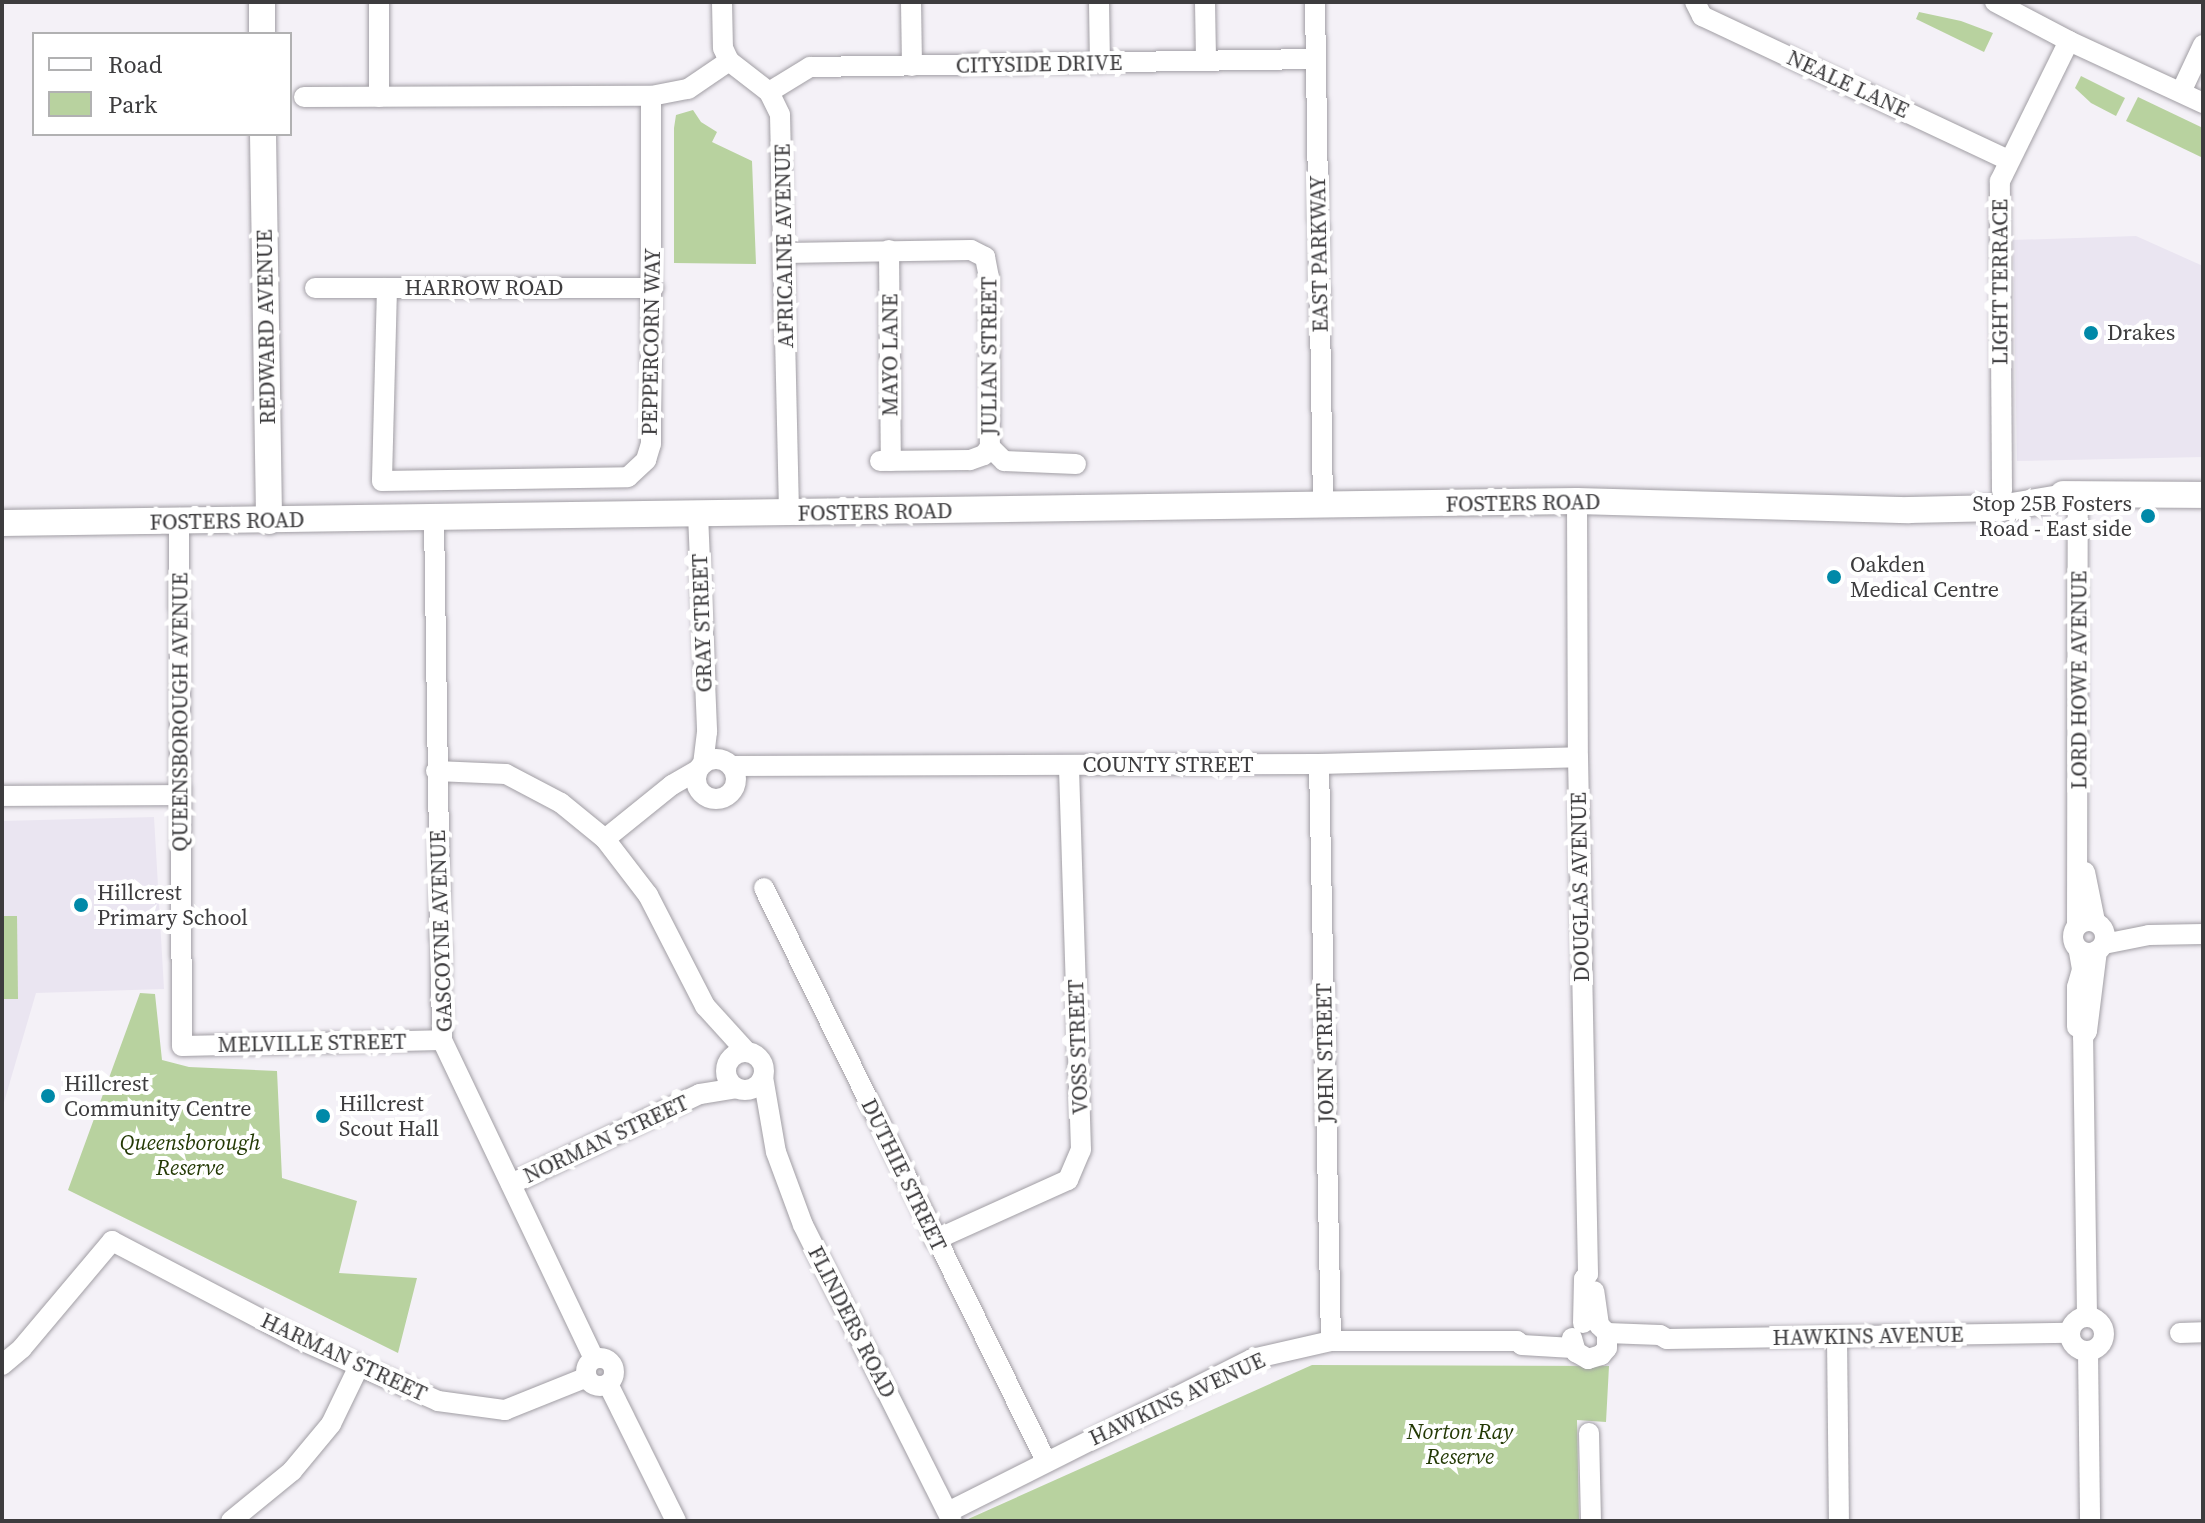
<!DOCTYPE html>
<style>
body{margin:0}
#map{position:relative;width:2205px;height:1523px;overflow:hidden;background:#f4f1f7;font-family:"Source Serif 4",serif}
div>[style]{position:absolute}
.built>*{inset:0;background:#eae5f1}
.green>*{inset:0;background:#b8d29f}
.roads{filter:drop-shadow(0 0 2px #a19ea4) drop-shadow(0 0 2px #a19ea4)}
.street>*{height:20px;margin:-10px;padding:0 10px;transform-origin:10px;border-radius:10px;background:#fff}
.street>.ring{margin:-10px;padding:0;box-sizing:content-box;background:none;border:20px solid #fff;border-radius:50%}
.secondary>*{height:26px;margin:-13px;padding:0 13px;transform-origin:13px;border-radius:13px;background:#fff}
.dots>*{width:22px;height:22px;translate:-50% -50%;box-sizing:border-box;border:4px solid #fff;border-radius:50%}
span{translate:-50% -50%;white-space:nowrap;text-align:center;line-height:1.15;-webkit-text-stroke:8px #fff;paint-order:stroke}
.street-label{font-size:22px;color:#3d3c3e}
.poi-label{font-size:22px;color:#3d3c3e}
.left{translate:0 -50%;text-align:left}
.right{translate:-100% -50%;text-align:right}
.park-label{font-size:22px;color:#233904;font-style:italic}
.frame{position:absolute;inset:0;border:4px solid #3d3c3e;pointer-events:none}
.legend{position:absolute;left:32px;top:32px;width:260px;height:104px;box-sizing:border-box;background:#fff;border:2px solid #b1b1b2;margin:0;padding:10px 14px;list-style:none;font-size:24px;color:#3d3c3e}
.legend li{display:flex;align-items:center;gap:16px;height:40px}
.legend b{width:40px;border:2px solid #b1b1b2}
</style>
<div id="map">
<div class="built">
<i style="clip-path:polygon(2136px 236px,2203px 266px,2203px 457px,2017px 461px,2013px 240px)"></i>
<i style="clip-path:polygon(154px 817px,164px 989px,36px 993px,2px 1109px,2px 821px)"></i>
</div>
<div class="green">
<i style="clip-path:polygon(1919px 12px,1961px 21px,1993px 33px,1984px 52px,1916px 19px)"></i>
<i style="clip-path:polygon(2081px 76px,2125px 98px,2116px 116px,2091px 103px,2075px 88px)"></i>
<i style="clip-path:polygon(2138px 97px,2203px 128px,2203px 158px,2126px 121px)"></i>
<i style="clip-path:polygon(693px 110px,701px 122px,717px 132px,712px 142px,752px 161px,756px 264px,674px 263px,674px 128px,676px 115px)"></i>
<i style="clip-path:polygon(2px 916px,17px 916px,18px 999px,2px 999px)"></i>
<i style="clip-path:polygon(140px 993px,155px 994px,162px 1060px,189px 1067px,277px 1071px,282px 1178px,357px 1201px,339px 1273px,417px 1278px,398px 1353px,68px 1190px)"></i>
<i style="clip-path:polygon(1312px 1365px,1609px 1366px,1606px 1422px,1577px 1420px,1579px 1521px,966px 1520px)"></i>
</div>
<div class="roads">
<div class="street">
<i style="left:722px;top:2px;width:46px;rotate:88.8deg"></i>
<i style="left:723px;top:48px;width:14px;rotate:65deg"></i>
<i style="left:729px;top:61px;width:51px;rotate:37.8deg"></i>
<i style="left:769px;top:92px;width:25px;rotate:64deg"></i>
<i style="left:780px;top:115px;width:398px;rotate:88.7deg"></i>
<i style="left:911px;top:2px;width:64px;rotate:89.1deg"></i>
<i style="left:1099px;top:2px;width:61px;rotate:89.1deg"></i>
<i style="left:1205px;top:2px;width:59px;rotate:89deg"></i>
<i style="left:1315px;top:2px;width:504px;rotate:89.09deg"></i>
<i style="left:1695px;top:2px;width:16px;rotate:63deg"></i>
<i style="left:1702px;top:16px;width:338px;rotate:25.2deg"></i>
<i style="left:1995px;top:2px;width:84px;rotate:27.8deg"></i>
<i style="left:2069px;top:41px;width:148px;rotate:24.8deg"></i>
<i style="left:769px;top:92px;width:48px;rotate:-31.4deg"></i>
<i style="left:810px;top:67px;width:506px;rotate:-0.91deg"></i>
<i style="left:2181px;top:92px;width:52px;rotate:-64.9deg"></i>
<i style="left:304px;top:97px;width:347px;rotate:-0.2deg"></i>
<i style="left:651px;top:96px;width:38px;rotate:-11deg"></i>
<i style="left:688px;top:89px;width:50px;rotate:-34.3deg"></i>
<i style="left:379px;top:97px;width:95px;rotate:-90deg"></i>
<i style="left:889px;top:250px;width:211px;rotate:89.5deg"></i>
<i style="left:785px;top:253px;width:186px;rotate:-0.9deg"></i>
<i style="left:971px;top:250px;width:16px;rotate:27deg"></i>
<i style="left:985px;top:257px;width:20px;rotate:79deg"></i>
<i style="left:989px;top:277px;width:170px;rotate:89.7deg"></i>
<i style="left:990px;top:447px;width:10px;rotate:127deg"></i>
<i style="left:984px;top:455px;width:15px;rotate:160deg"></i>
<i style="left:970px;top:460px;width:90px;rotate:179.4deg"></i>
<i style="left:315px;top:288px;width:338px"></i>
<i style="left:387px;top:288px;width:193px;rotate:91.5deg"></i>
<i style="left:382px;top:481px;width:246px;rotate:-0.9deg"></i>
<i style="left:628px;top:477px;width:25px;rotate:-43deg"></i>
<i style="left:646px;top:460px;width:17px;rotate:-73deg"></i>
<i style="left:651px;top:444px;width:348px;rotate:-90deg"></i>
<i style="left:990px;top:447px;width:20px;rotate:45deg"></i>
<i style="left:1004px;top:461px;width:72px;rotate:2.4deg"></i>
<i style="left:2002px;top:491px;width:310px;rotate:-90.4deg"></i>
<i style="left:2000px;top:181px;width:156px;rotate:-63.8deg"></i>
<i style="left:1577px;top:501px;width:256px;rotate:89.8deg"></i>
<i style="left:1578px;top:757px;width:517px;rotate:88.89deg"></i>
<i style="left:1588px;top:1274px;width:6px;rotate:129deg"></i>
<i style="left:1584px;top:1279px;width:44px;rotate:91.3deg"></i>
<i style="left:698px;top:514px;width:218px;rotate:87.6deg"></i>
<i style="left:707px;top:732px;width:32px;rotate:97deg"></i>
<i style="left:434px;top:518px;width:522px;rotate:89.12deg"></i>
<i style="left:442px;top:1040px;width:353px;rotate:64.5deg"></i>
<i style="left:179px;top:522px;width:524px;rotate:89.67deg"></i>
<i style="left:182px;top:1046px;width:260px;rotate:-1.3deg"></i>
<i class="ring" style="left:696px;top:759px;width:20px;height:20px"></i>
<i style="left:1319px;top:764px;width:577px;rotate:88.81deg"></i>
<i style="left:731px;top:766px;width:588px;rotate:-0.19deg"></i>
<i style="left:1319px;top:764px;width:259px;rotate:-1.5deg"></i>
<i style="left:436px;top:771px;width:70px;rotate:2.5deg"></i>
<i style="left:506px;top:774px;width:62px;rotate:27.8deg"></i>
<i style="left:561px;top:803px;width:57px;rotate:39.3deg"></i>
<i style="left:605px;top:839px;width:71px;rotate:52.5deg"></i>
<i style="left:648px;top:895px;width:125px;rotate:62.8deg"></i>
<i style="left:705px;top:1006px;width:61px;rotate:47.7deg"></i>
<i style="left:2px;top:796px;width:179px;rotate:-0.3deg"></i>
<i style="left:605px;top:839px;width:86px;rotate:-38.9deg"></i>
<i style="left:672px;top:785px;width:30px;rotate:-30deg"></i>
<i style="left:2085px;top:872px;width:50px;rotate:78.5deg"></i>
<i style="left:764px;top:888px;width:639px;rotate:63.8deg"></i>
<i class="ring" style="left:2073px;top:921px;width:12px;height:12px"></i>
<i style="left:2077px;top:926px;width:431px;rotate:-89.9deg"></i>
<i style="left:2104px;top:944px;width:46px;rotate:-11.3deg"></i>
<i style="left:2149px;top:935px;width:54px;rotate:-1.1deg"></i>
<i style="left:2077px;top:1027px;width:40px;rotate:-90deg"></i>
<i style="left:2077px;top:987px;width:19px;rotate:-74deg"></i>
<i style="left:2082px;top:969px;width:17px;rotate:-100deg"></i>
<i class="ring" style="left:726px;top:1052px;width:18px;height:18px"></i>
<i style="left:763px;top:1077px;width:76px;rotate:80.2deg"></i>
<i style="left:776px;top:1152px;width:78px;rotate:69.7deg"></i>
<i style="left:803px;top:1225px;width:331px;rotate:63.3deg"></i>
<i style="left:511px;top:1184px;width:209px;rotate:-25.5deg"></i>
<i style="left:700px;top:1094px;width:37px;rotate:-9deg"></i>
<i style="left:935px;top:1240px;width:146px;rotate:-24.3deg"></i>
<i style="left:1068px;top:1180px;width:33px;rotate:-67deg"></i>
<i style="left:1081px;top:1150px;width:384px;rotate:-91.8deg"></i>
<i style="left:2087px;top:1317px;width:280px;rotate:-90.8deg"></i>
<i style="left:2083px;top:1037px;width:7px;rotate:-56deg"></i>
<i style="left:2087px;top:1031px;width:81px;rotate:-82.9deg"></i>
<i class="ring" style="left:2070px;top:1317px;width:14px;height:14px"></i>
<i style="left:1607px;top:1333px;width:53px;rotate:2.2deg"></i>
<i style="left:1660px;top:1335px;width:8px;rotate:30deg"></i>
<i style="left:1667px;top:1339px;width:403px;rotate:-0.9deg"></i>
<i style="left:2180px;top:1333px;width:23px;rotate:-2deg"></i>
<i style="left:1837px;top:1336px;width:185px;rotate:89.4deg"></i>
<i style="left:1572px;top:1338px;width:15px;rotate:74deg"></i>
<i style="left:1576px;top:1352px;width:14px;rotate:30deg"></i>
<i style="left:1588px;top:1359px;width:14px;rotate:-17deg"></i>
<i style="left:1601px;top:1355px;width:9px;rotate:-49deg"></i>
<i style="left:1607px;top:1348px;width:15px;rotate:-90deg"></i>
<i style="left:1607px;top:1333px;width:11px;rotate:-135deg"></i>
<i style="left:1599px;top:1325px;width:34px;rotate:-98deg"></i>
<i style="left:2088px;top:1351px;width:170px;rotate:89.3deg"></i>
<i class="ring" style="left:586px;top:1358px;width:8px;height:8px"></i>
<i style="left:2px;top:1365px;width:26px;rotate:-40deg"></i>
<i style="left:22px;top:1348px;width:140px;rotate:-49.9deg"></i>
<i style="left:112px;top:1241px;width:211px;rotate:27.7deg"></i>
<i style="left:299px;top:1339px;width:152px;rotate:24deg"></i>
<i style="left:438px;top:1401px;width:68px;rotate:7.7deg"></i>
<i style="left:505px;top:1410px;width:88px;rotate:-21.9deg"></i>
<i style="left:608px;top:1384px;width:153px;rotate:63.6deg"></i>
<i style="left:1589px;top:1433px;width:88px;rotate:88.7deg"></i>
<i style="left:948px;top:1512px;width:340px;rotate:-26.7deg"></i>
<i style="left:1252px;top:1359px;width:81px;rotate:-12.8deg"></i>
<i style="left:1331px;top:1341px;width:186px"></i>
<i style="left:1517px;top:1341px;width:6px;rotate:39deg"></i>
<i style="left:1522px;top:1345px;width:51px;rotate:3.4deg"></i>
<i style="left:231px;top:1521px;width:79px;rotate:-39.3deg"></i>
<i style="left:292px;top:1471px;width:61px;rotate:-50.3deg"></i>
<i style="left:331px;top:1424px;width:64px;rotate:-64.2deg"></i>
</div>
<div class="secondary">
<i style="left:262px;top:2px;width:32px;rotate:90deg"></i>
<i style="left:263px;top:134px;width:387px;rotate:89.1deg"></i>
<i style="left:2063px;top:494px;width:140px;rotate:0.4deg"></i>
<i style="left:2px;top:523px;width:1575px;rotate:-0.8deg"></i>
<i style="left:1577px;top:501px;width:332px;rotate:1.6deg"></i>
<i style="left:1909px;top:510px;width:92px;rotate:-1.2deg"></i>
<i style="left:2001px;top:508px;width:78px;rotate:-9.6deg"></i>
</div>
</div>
<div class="dots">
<i style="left:2091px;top:333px;background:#0089a8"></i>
<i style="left:2148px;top:516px;background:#0089a8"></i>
<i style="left:1834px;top:577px;background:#0089a8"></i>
<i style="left:81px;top:905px;background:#0089a8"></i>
<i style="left:48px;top:1096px;background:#0089a8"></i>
<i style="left:323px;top:1116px;background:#0089a8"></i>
</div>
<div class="street-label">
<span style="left:1039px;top:64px;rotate:-1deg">CITYSIDE DRIVE</span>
<span style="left:1848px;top:84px;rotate:25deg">NEALE LANE</span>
<span style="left:784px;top:246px;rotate:-91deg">AFRICAINE AVENUE</span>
<span style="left:1319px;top:254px;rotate:-91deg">EAST PARKWAY</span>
<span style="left:2000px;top:282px;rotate:-90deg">LIGHT TERRACE</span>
<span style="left:484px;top:288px">HARROW ROAD</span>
<span style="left:266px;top:327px;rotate:-91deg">REDWARD AVENUE</span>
<span style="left:651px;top:342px;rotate:-89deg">PEPPERCORN WAY</span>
<span style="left:890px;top:355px;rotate:-90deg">MAYO LANE</span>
<span style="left:989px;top:356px;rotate:-90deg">JULIAN STREET</span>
<span style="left:1523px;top:503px;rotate:-1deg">FOSTERS ROAD</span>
<span style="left:875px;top:512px;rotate:-1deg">FOSTERS ROAD</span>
<span style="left:227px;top:521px;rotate:-1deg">FOSTERS ROAD</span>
<span style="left:702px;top:623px;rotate:-92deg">GRAY STREET</span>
<span style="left:2079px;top:680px;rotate:-90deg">LORD HOWE AVENUE</span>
<span style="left:180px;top:712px;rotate:-90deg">QUEENSBOROUGH AVENUE</span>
<span style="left:1168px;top:765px">COUNTY STREET</span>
<span style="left:1580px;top:887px;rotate:-91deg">DOUGLAS AVENUE</span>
<span style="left:441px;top:931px;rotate:-92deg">GASCOYNE AVENUE</span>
<span style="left:312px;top:1043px;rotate:-1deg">MELVILLE STREET</span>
<span style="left:1078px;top:1047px;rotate:-92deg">VOSS STREET</span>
<span style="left:1325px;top:1053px;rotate:-91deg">JOHN STREET</span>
<span style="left:606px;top:1139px;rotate:-25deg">NORMAN STREET</span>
<span style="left:904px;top:1175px;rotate:64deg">DUTHIE STREET</span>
<span style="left:852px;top:1322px;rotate:63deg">FLINDERS ROAD</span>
<span style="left:1868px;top:1336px;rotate:-1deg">HAWKINS AVENUE</span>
<span style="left:344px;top:1357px;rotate:25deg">HARMAN STREET</span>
<span style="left:1177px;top:1399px;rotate:-25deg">HAWKINS AVENUE</span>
</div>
<div class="poi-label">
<span class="left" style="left:2107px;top:333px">Drakes</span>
<span class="right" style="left:2132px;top:516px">Stop 25B Fosters<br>Road - East side</span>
<span class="left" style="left:1850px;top:577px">Oakden<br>Medical Centre</span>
<span class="left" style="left:97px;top:905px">Hillcrest<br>Primary School</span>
<span class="left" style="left:64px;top:1096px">Hillcrest<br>Community Centre</span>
<span class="left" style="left:339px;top:1116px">Hillcrest<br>Scout Hall</span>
</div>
<div class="park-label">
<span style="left:190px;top:1155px">Queensborough<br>Reserve</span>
<span style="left:1460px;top:1444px">Norton Ray<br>Reserve</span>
</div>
<div class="frame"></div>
<ul class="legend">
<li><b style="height:10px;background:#fff"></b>Road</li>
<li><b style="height:22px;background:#b8d29f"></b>Park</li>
</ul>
</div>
